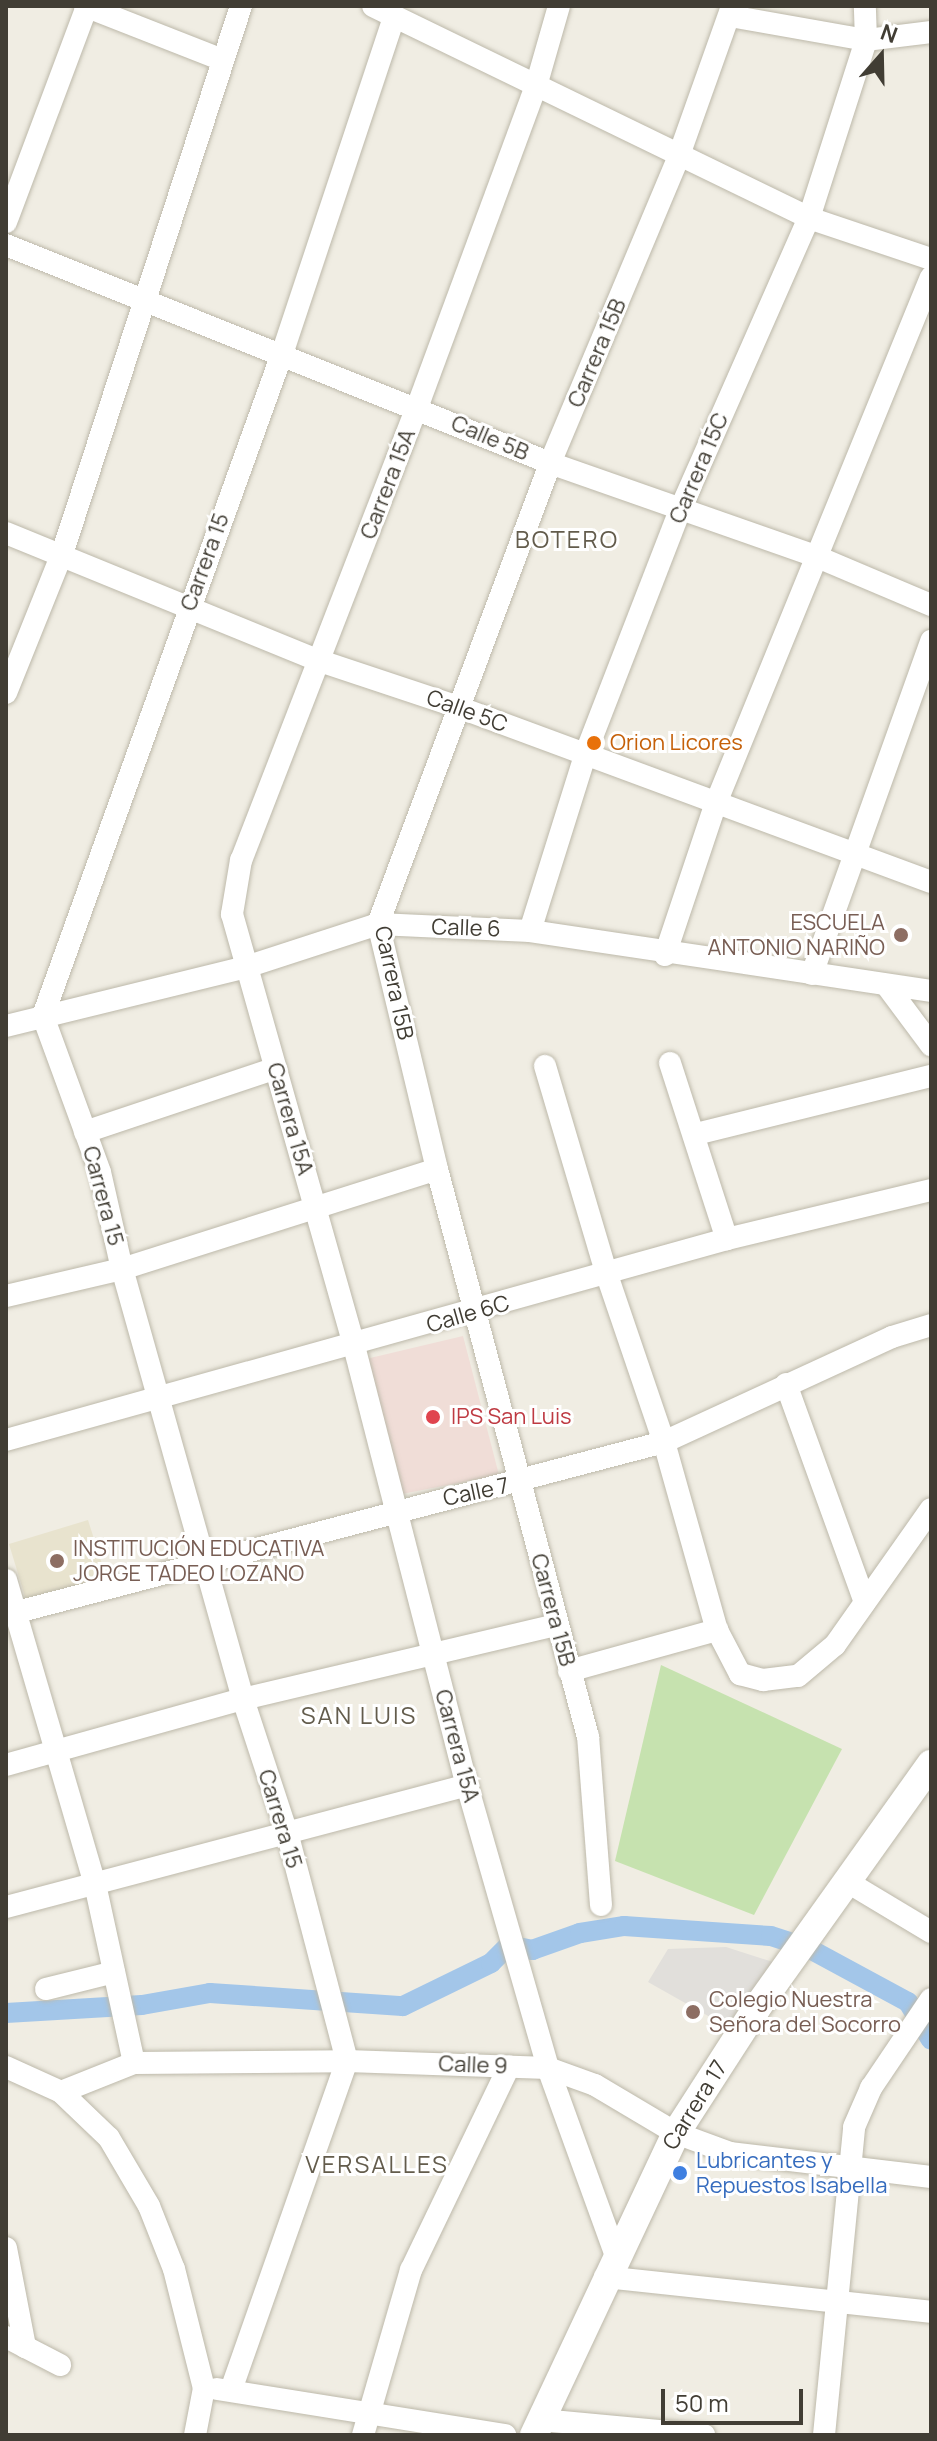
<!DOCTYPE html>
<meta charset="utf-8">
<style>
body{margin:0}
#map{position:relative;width:937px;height:2441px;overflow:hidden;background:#f0ede3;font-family:Manrope,sans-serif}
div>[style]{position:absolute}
.education>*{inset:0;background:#e8e3ce}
.medical>*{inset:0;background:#f0ddd7}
.green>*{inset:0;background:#c6e2af}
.parking>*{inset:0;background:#e1dfdb}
.canal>*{height:20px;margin:-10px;padding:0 10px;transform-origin:10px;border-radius:10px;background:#a3c6e9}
.roads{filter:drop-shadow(0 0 2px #bdb9aa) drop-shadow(0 0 2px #bdb9aa)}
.minor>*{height:22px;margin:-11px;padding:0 11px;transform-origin:11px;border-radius:11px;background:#fff}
.tertiary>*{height:28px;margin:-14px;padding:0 14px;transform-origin:14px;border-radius:14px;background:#fff}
.dots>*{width:22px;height:22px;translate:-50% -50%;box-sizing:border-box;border:4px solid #fff;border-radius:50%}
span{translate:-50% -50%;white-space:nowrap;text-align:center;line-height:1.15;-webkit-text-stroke:6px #fff;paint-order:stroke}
.street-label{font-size:22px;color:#413d34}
.food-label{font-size:22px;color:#c56008}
.left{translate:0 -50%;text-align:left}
.education-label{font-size:22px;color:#785e54}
.right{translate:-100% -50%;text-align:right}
.health-label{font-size:22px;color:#be3a42}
.shop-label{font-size:22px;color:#366cbe}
.neighbourhood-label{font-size:24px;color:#635c4c;letter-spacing:2px}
.frame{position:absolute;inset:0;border:8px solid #413d34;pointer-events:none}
.north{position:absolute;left:841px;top:16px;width:80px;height:80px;-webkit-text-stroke:6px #fff;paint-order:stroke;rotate:20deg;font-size:22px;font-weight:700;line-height:32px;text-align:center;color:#413d34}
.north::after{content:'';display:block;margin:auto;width:28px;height:36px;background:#413d34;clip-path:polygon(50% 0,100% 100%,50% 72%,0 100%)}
.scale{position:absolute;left:661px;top:2389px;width:142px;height:36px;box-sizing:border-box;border:4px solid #413d34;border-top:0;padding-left:10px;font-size:24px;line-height:28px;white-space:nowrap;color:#413d34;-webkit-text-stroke:6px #fff;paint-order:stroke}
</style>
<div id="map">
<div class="education">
<i style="clip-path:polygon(88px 1520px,106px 1577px,26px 1600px,9px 1544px)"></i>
</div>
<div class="medical">
<i style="clip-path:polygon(463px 1336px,499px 1475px,402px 1494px,366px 1359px)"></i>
</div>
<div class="green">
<i style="clip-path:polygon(661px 1665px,842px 1749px,754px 1915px,615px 1861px)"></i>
</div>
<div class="parking">
<i style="clip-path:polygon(726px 1947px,773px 1962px,733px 2030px,648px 1982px,668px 1949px)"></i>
</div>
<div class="canal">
<i style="left:6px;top:2013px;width:136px;rotate:-3.4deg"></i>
<i style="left:142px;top:2005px;width:69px;rotate:-10deg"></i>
<i style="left:210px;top:1993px;width:193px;rotate:3.9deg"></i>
<i style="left:403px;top:2006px;width:98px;rotate:-26deg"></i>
<i style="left:491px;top:1963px;width:25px;rotate:-45deg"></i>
<i style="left:509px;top:1945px;width:24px;rotate:12deg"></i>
<i style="left:532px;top:1950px;width:51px;rotate:-19.5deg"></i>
<i style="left:580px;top:1933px;width:45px;rotate:-9deg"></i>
<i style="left:624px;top:1926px;width:147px;rotate:3.9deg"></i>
<i style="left:771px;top:1936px;width:39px;rotate:18deg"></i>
<i style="left:808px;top:1948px;width:114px;rotate:28.4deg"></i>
<i style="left:908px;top:2002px;width:44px;rotate:58.8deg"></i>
</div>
<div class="roads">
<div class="minor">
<i style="left:85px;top:6px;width:145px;rotate:21.4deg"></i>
<i style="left:373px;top:6px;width:485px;rotate:25.9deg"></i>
<i style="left:809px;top:218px;width:129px;rotate:18.6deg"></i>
<i style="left:559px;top:6px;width:83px;rotate:106deg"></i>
<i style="left:536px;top:86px;width:342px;rotate:110.3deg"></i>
<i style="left:417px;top:407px;width:486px;rotate:111.2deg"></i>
<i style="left:241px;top:860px;width:55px;rotate:99.5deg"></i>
<i style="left:232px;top:914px;width:449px;rotate:74.2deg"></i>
<i style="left:354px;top:1346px;width:453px;rotate:75.6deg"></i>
<i style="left:467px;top:1785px;width:294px;rotate:74deg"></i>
<i style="left:548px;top:2068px;width:197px;rotate:70.1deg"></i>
<i style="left:730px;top:16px;width:138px;rotate:10deg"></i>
<i style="left:866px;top:40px;width:65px;rotate:-7deg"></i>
<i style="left:6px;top:222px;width:231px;rotate:-69.4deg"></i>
<i style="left:6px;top:245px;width:586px;rotate:21.84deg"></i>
<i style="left:550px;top:463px;width:281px;rotate:19.3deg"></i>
<i style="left:815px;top:556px;width:126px;rotate:22.9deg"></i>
<i style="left:6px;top:533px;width:339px;rotate:22.2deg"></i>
<i style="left:320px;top:661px;width:145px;rotate:18.4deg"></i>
<i style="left:458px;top:707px;width:504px;rotate:20.3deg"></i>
<i style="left:6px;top:693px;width:150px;rotate:-68.1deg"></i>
<i style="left:62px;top:554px;width:576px;rotate:-71.91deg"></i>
<i style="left:530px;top:931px;width:184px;rotate:-72.6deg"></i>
<i style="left:585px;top:755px;width:263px;rotate:-68.8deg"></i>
<i style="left:680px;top:510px;width:319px;rotate:-66.2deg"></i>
<i style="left:809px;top:218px;width:187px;rotate:-72.2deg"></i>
<i style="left:866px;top:40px;width:34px;rotate:-92deg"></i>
<i style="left:665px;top:955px;width:160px;rotate:-71.5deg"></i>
<i style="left:716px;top:803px;width:568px;rotate:-67.77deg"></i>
<i style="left:812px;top:974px;width:354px;rotate:-70.3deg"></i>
<i style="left:887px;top:986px;width:74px;rotate:53.3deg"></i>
<i style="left:6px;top:1026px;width:247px;rotate:-13.8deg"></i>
<i style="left:246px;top:967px;width:139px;rotate:-18deg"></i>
<i style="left:378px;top:924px;width:152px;rotate:2.6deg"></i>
<i style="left:530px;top:931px;width:405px;rotate:8.5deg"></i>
<i style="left:670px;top:1063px;width:185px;rotate:72.1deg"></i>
<i style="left:545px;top:1066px;width:218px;rotate:73.5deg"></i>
<i style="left:607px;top:1275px;width:176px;rotate:71.2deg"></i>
<i style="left:664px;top:1442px;width:195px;rotate:74.3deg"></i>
<i style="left:717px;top:1630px;width:50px;rotate:62.4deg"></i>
<i style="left:740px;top:1674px;width:24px;rotate:15deg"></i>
<i style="left:763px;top:1680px;width:35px;rotate:-7deg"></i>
<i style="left:798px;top:1676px;width:48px;rotate:-40deg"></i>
<i style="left:835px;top:1645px;width:166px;rotate:-54.8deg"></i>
<i style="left:85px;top:1132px;width:201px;rotate:-18.5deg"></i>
<i style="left:696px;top:1134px;width:242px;rotate:-13.9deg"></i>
<i style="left:6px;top:1296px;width:119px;rotate:-13.1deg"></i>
<i style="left:122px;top:1269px;width:330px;rotate:-17.6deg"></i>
<i style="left:786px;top:1384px;width:232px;rotate:70.1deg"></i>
<i style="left:6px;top:1440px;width:748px;rotate:-15.58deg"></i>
<i style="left:727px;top:1239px;width:210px;rotate:-13.5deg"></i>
<i style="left:6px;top:1580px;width:317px;rotate:73.7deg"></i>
<i style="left:95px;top:1884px;width:183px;rotate:77.7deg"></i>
<i style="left:6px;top:1615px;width:680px;rotate:-14.73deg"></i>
<i style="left:664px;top:1442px;width:251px;rotate:-24.7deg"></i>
<i style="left:892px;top:1337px;width:41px;rotate:-17.1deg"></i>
<i style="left:569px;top:1671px;width:154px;rotate:-15.5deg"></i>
<i style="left:6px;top:1765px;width:246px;rotate:-15.6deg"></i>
<i style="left:243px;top:1699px;width:323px;rotate:-13.3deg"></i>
<i style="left:846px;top:1881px;width:99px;rotate:31deg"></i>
<i style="left:601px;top:1905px;width:169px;rotate:-94.4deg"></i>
<i style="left:588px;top:1737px;width:588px;rotate:-104.89deg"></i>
<i style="left:437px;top:1169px;width:252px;rotate:-103.5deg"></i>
<i style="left:378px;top:924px;width:492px;rotate:-69.5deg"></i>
<i style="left:550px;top:463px;width:331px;rotate:-67.2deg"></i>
<i style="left:678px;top:158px;width:161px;rotate:-70.4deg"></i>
<i style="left:6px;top:1907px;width:477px;rotate:-14.8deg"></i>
<i style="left:46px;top:1989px;width:70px;rotate:-14deg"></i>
<i style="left:6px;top:2067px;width:60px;rotate:24.4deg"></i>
<i style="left:61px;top:2092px;width:66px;rotate:43.8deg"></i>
<i style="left:109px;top:2138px;width:79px;rotate:59.5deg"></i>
<i style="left:149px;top:2206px;width:68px;rotate:68.4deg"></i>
<i style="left:174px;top:2269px;width:123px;rotate:75.9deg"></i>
<i style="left:204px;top:2388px;width:48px;rotate:100.8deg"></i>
<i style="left:61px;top:2092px;width:79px;rotate:-21.7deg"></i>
<i style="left:134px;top:2063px;width:213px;rotate:-0.5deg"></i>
<i style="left:347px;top:2061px;width:201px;rotate:2deg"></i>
<i style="left:548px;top:2068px;width:50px;rotate:19.9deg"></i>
<i style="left:595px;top:2085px;width:94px;rotate:30.7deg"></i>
<i style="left:676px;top:2133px;width:58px;rotate:20.3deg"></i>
<i style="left:730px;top:2153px;width:202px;rotate:6.8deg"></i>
<i style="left:6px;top:2248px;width:101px;rotate:79.1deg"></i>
<i style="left:605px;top:2277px;width:328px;rotate:6.1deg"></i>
<i style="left:6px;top:2337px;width:61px;rotate:27.4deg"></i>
<i style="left:217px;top:2389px;width:292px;rotate:9.1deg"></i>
<i style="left:231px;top:2390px;width:349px;rotate:-70.6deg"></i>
<i style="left:347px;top:2061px;width:236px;rotate:-104.7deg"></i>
<i style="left:287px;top:1833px;width:141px;rotate:-108.2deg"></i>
<i style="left:243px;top:1699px;width:447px;rotate:-105.7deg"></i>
<i style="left:122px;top:1269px;width:99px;rotate:-102.8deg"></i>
<i style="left:100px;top:1172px;width:166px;rotate:-110.1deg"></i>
<i style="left:43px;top:1016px;width:704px;rotate:-70.15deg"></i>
<i style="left:282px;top:354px;width:355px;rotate:-71.6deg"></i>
<i style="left:541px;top:2420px;width:164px;rotate:5.3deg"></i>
<i style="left:363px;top:2435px;width:172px;rotate:-73.8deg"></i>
<i style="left:411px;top:2270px;width:226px;rotate:-64.3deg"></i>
<i style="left:824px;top:2435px;width:309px;rotate:-84.4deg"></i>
<i style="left:854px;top:2127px;width:43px;rotate:-66.4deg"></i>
<i style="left:871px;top:2088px;width:107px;rotate:-56deg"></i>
</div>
<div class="tertiary">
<i style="left:534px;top:2435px;width:334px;rotate:-64.8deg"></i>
<i style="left:676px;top:2133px;width:148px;rotate:-57.2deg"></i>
<i style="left:756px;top:2009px;width:301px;rotate:-54.5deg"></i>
</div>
</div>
<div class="dots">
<i style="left:594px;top:743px;background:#e8710a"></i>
<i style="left:901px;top:935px;background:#8d6e63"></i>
<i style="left:433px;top:1417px;background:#e0444e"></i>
<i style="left:57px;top:1561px;background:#8d6e63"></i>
<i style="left:693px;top:2012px;background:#8d6e63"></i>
<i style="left:680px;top:2173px;background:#3f7fe0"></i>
</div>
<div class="street-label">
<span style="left:597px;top:353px;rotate:-67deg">Carrera 15B</span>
<span style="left:490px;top:438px;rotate:23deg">Calle 5B</span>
<span style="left:699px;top:468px;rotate:-67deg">Carrera 15C</span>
<span style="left:388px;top:484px;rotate:-69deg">Carrera 15A</span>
<span style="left:205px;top:562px;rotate:-70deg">Carrera 15</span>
<span style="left:467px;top:711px;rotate:20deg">Calle 5C</span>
<span style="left:466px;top:928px;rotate:2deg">Calle 6</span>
<span style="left:394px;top:983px;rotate:78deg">Carrera 15B</span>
<span style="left:290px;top:1119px;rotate:74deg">Carrera 15A</span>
<span style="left:103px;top:1196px;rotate:75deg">Carrera 15</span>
<span style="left:468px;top:1314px;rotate:-16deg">Calle 6C</span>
<span style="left:476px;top:1492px;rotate:-12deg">Calle 7</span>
<span style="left:553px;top:1610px;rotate:75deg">Carrera 15B</span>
<span style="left:457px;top:1746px;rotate:75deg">Carrera 15A</span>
<span style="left:280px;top:1819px;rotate:73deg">Carrera 15</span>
<span style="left:473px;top:2065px;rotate:2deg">Calle 9</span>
<span style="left:695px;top:2105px;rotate:-58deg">Carrera 17</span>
</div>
<div class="food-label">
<span class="left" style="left:610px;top:743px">Orion Licores</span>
</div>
<div class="education-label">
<span class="right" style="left:885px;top:935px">ESCUELA<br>ANTONIO NARIÑO</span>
<span class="left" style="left:73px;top:1561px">INSTITUCIÓN EDUCATIVA<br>JORGE TADEO LOZANO</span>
<span class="left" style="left:709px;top:2012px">Colegio Nuestra<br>Señora del Socorro</span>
</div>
<div class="health-label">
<span class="left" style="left:451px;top:1417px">IPS San Luis</span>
</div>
<div class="shop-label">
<span class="left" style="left:696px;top:2173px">Lubricantes y<br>Repuestos Isabella</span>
</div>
<div class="neighbourhood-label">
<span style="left:567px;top:539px">BOTERO</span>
<span style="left:359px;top:1715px">SAN LUIS</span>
<span style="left:377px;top:2164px">VERSALLES</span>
</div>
<div class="frame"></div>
<div class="north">N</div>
<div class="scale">50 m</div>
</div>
